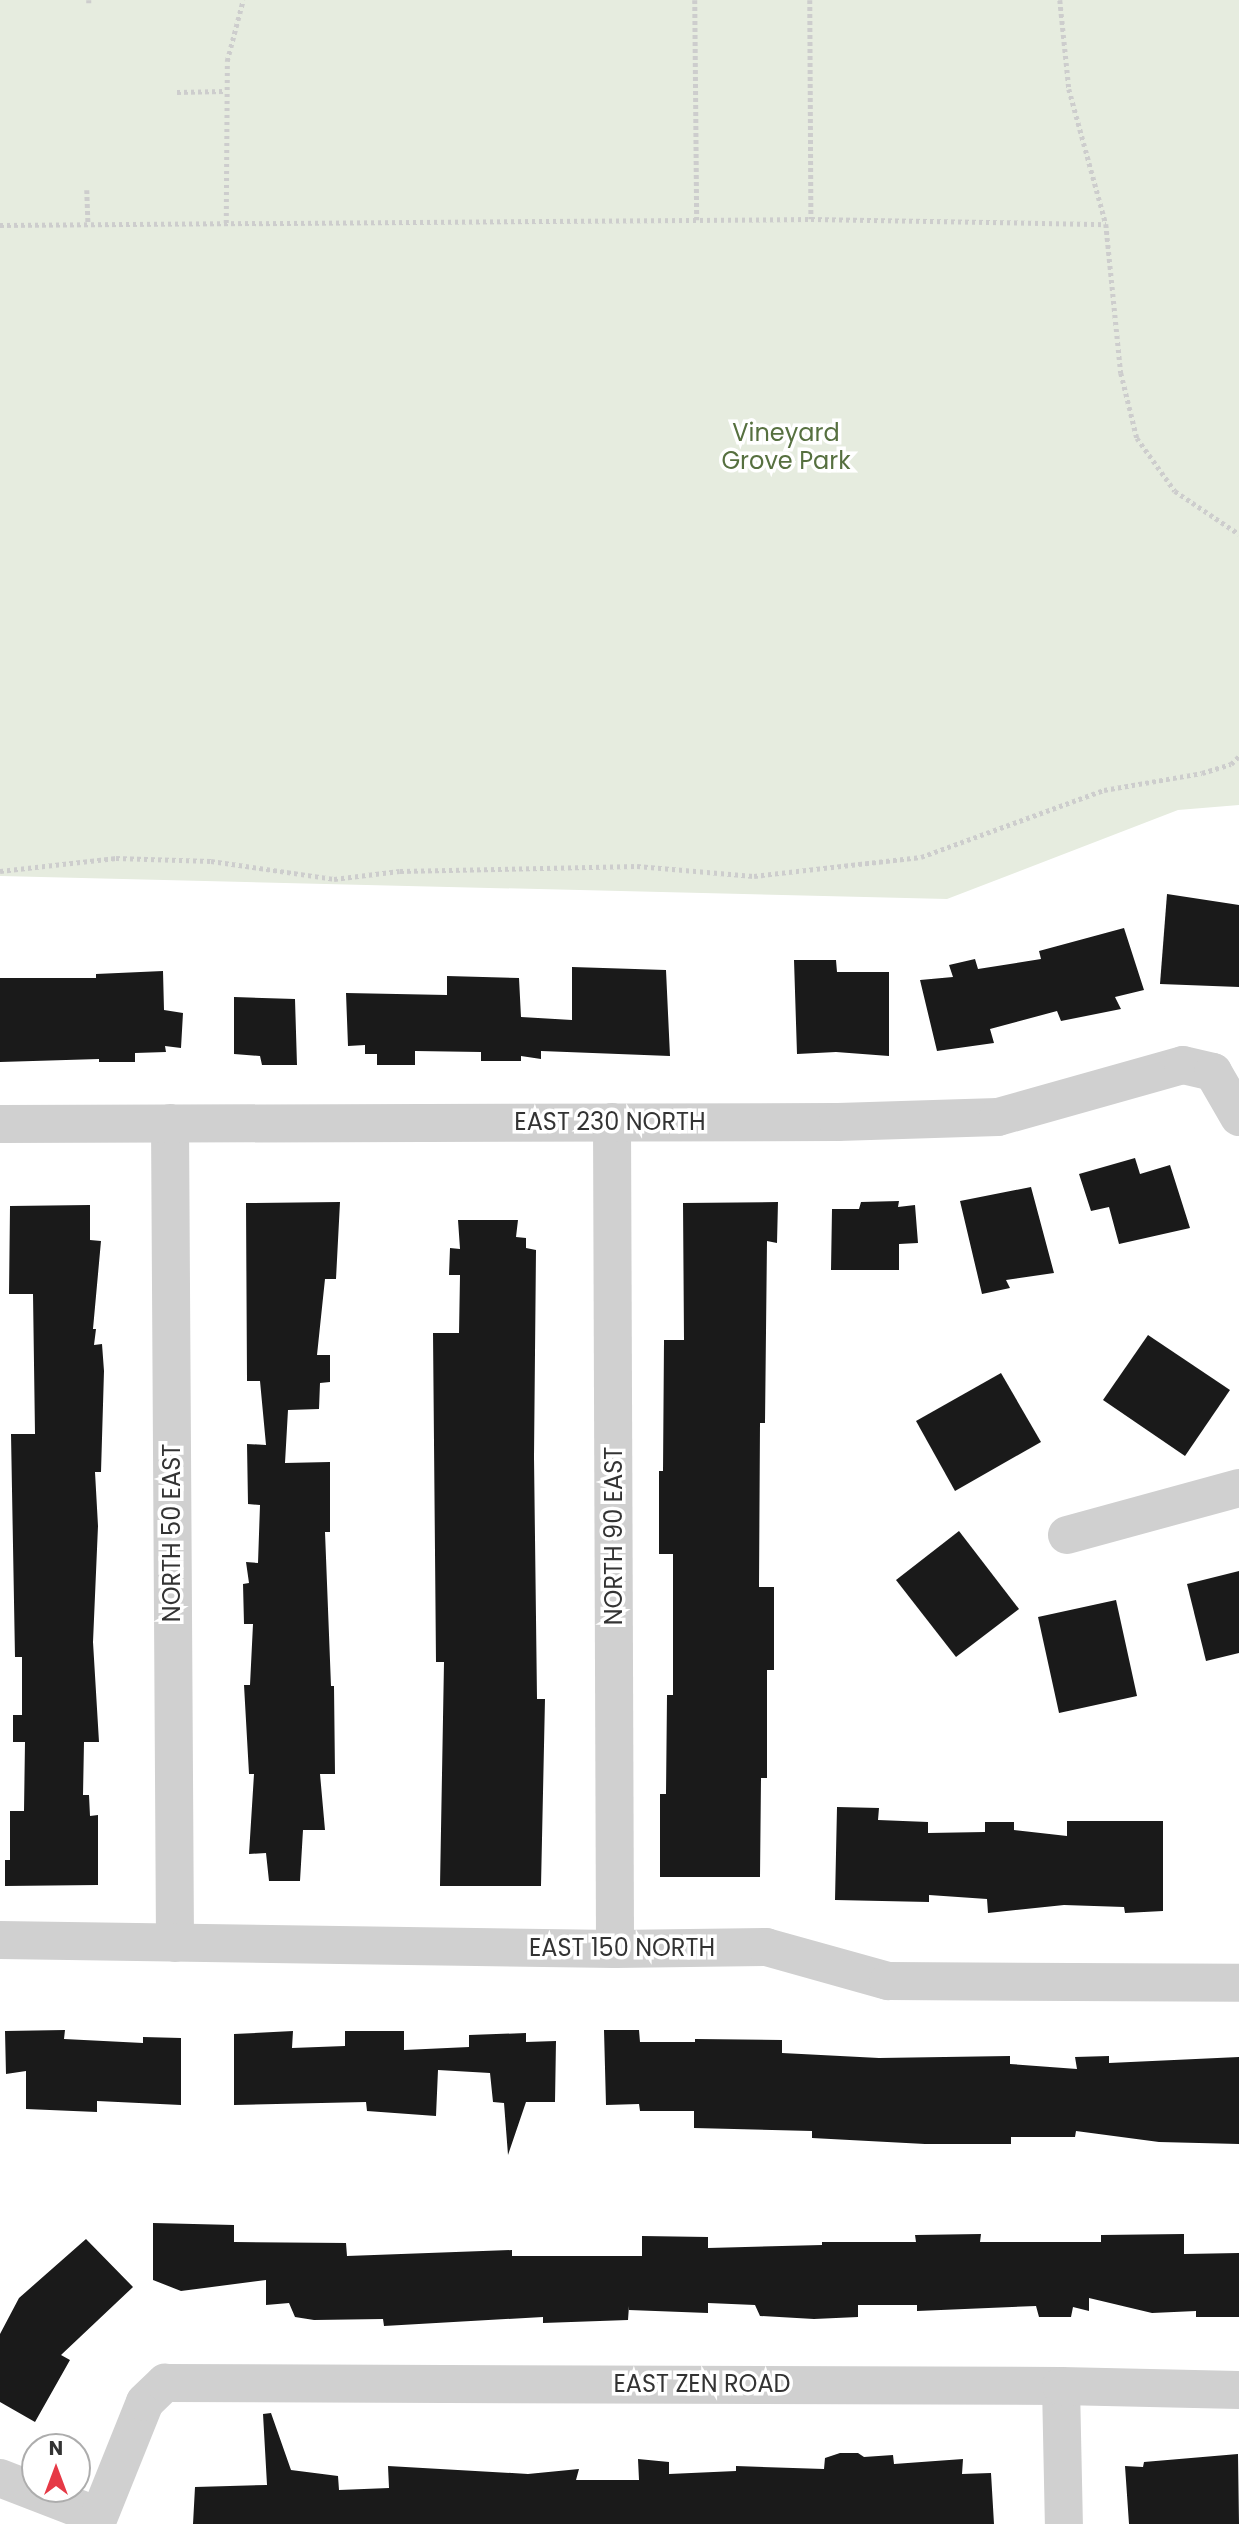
<!DOCTYPE html>
<style>
body{margin:0}
#map{position:relative;width:1239px;height:2524px;overflow:hidden;background:#fff;font-family:Poppins,sans-serif}
div>[style]{position:absolute}
.green>*{inset:0;background:#e6ecdf}
.building>*{inset:0;background:#1a1a1a}
.path>*{height:4.5px;margin-top:-2.25px;transform-origin:0;background:repeating-linear-gradient(90deg,#cdcdcd 0 3.5px,transparent 0 7px)}
.street>*{height:38px;margin:-19px;padding:0 19px;transform-origin:19px;border-radius:19px;background:#d0d0d0}
span{translate:-50% -50%;white-space:nowrap;text-align:center;line-height:1.15;-webkit-text-stroke:7px #fff;paint-order:stroke}
.park-label{font-size:24px;color:#56703f}
.street-label{font-size:24px;color:#333}
.north{position:absolute;left:21px;top:2433px;width:70px;height:70px;box-sizing:border-box;background:#fff;border:2px solid #adadad;border-radius:50%;rotate:0deg;font-size:19px;font-weight:700;line-height:28px;text-align:center;color:#333}
.north::after{content:'';display:block;margin:auto;width:24px;height:32px;background:#e63946;clip-path:polygon(50% 0,100% 100%,50% 72%,0 100%)}
</style>
<div id="map">
<div class="green">
<i style="clip-path:polygon(0 0,1239px 0,1239px 805px,1178px 810px,947px 899px,0 876px)"></i>
</div>
<div class="building">
<i style="clip-path:polygon(1167px 894px,1239px 905px,1239px 987px,1160px 984px)"></i>
<i style="clip-path:polygon(1124px 928px,1144px 990px,1115px 997px,1121px 1009px,1061px 1021px,1057px 1011px,990px 1029px,994px 1043px,937px 1051px,920px 980px,953px 977px,949px 965px,975px 959px,978px 969px,1041px 959px,1039px 951px)"></i>
<i style="clip-path:polygon(794px 960px,836px 960px,837px 972px,889px 972px,889px 1056px,836px 1052px,797px 1054px)"></i>
<i style="clip-path:polygon(572px 967px,666px 970px,670px 1056px,541px 1051px,541px 1059px,521px 1056px,521px 1061px,481px 1061px,481px 1052px,415px 1051px,415px 1065px,377px 1065px,377px 1054px,365px 1054px,365px 1045px,348px 1046px,346px 993px,447px 995px,447px 976px,519px 978px,521px 1017px,572px 1020px)"></i>
<i style="clip-path:polygon(163px 971px,164px 1010px,183px 1013px,181px 1048px,165px 1046px,166px 1052px,135px 1053px,135px 1062px,99px 1062px,99px 1059px,0 1062px,0 978px,96px 978px,96px 974px)"></i>
<i style="clip-path:polygon(234px 997px,295px 999px,297px 1065px,262px 1065px,260px 1056px,234px 1054px)"></i>
<i style="clip-path:polygon(1135px 1158px,1140px 1174px,1170px 1165px,1190px 1228px,1119px 1244px,1109px 1207px,1091px 1211px,1079px 1174px)"></i>
<i style="clip-path:polygon(1031px 1187px,1054px 1273px,1006px 1280px,1010px 1288px,982px 1294px,960px 1201px)"></i>
<i style="clip-path:polygon(899px 1201px,898px 1207px,915px 1205px,918px 1243px,899px 1244px,899px 1270px,831px 1270px,832px 1209px,859px 1209px,861px 1202px)"></i>
<i style="clip-path:polygon(340px 1202px,336px 1279px,325px 1279px,317px 1355px,330px 1355px,330px 1382px,320px 1383px,319px 1409px,288px 1410px,285px 1463px,330px 1462px,330px 1532px,325px 1532px,331px 1686px,334px 1686px,335px 1774px,320px 1774px,325px 1830px,303px 1830px,300px 1881px,269px 1881px,266px 1853px,249px 1854px,254px 1774px,249px 1774px,244px 1685px,250px 1685px,253px 1624px,244px 1624px,243px 1584px,249px 1583px,246px 1562px,258px 1563px,260px 1505px,248px 1504px,247px 1444px,266px 1445px,260px 1381px,247px 1381px,246px 1203px)"></i>
<i style="clip-path:polygon(778px 1202px,777px 1243px,767px 1241px,765px 1423px,760px 1423px,759px 1587px,774px 1587px,774px 1670px,767px 1670px,767px 1778px,761px 1778px,760px 1877px,660px 1877px,660px 1794px,666px 1794px,667px 1695px,673px 1695px,673px 1554px,659px 1554px,659px 1471px,663px 1471px,664px 1340px,684px 1340px,683px 1203px)"></i>
<i style="clip-path:polygon(90px 1205px,90px 1240px,101px 1241px,93px 1329px,96px 1329px,94px 1345px,102px 1344px,104px 1371px,101px 1472px,95px 1472px,98px 1526px,93px 1642px,99px 1742px,84px 1742px,83px 1795px,89px 1795px,90px 1816px,98px 1815px,98px 1885px,5px 1886px,5px 1860px,10px 1860px,10px 1811px,24px 1811px,25px 1742px,13px 1742px,13px 1715px,22px 1715px,22px 1657px,15px 1657px,11px 1434px,35px 1434px,33px 1294px,9px 1294px,10px 1206px)"></i>
<i style="clip-path:polygon(458px 1220px,518px 1220px,516px 1237px,526px 1238px,526px 1248px,536px 1250px,534px 1457px,537px 1699px,545px 1699px,541px 1886px,440px 1886px,444px 1662px,436px 1662px,433px 1333px,459px 1333px,460px 1275px,449px 1275px,450px 1248px,460px 1249px)"></i>
<i style="clip-path:polygon(1148px 1335px,1230px 1390px,1185px 1456px,1103px 1400px)"></i>
<i style="clip-path:polygon(1001px 1373px,1041px 1442px,955px 1491px,916px 1421px)"></i>
<i style="clip-path:polygon(959px 1531px,1019px 1609px,956px 1657px,896px 1580px)"></i>
<i style="clip-path:polygon(1239px 1571px,1239px 1653px,1206px 1661px,1187px 1584px)"></i>
<i style="clip-path:polygon(1116px 1600px,1137px 1696px,1059px 1713px,1038px 1617px)"></i>
<i style="clip-path:polygon(837px 1807px,879px 1808px,878px 1820px,928px 1822px,928px 1833px,985px 1832px,985px 1822px,1014px 1822px,1014px 1830px,1067px 1836px,1067px 1821px,1163px 1821px,1163px 1911px,1125px 1913px,1124px 1907px,1064px 1905px,988px 1913px,987px 1899px,929px 1895px,929px 1902px,835px 1900px)"></i>
<i style="clip-path:polygon(65px 2030px,64px 2039px,143px 2043px,143px 2037px,181px 2038px,181px 2105px,97px 2101px,97px 2112px,26px 2109px,26px 2071px,6px 2074px,5px 2031px)"></i>
<i style="clip-path:polygon(604px 2030px,639px 2030px,640px 2042px,695px 2042px,695px 2039px,782px 2040px,782px 2053px,879px 2058px,1010px 2056px,1010px 2064px,1077px 2069px,1075px 2057px,1109px 2056px,1109px 2063px,1239px 2057px,1239px 2144px,1159px 2142px,1076px 2131px,1075px 2137px,1011px 2137px,1011px 2144px,925px 2144px,812px 2138px,812px 2131px,694px 2128px,694px 2111px,640px 2111px,639px 2104px,606px 2105px)"></i>
<i style="clip-path:polygon(293px 2031px,292px 2048px,345px 2046px,345px 2031px,404px 2031px,404px 2050px,469px 2047px,469px 2035px,526px 2033px,526px 2042px,556px 2041px,555px 2102px,526px 2102px,508px 2155px,504px 2103px,493px 2102px,490px 2073px,438px 2070px,436px 2116px,367px 2111px,366px 2102px,234px 2105px,234px 2034px)"></i>
<i style="clip-path:polygon(153px 2223px,234px 2225px,234px 2242px,346px 2243px,347px 2256px,512px 2250px,512px 2256px,642px 2256px,642px 2236px,708px 2237px,708px 2248px,822px 2245px,822px 2242px,916px 2242px,915px 2235px,981px 2234px,980px 2242px,1101px 2242px,1101px 2235px,1184px 2234px,1184px 2254px,1239px 2253px,1239px 2317px,1196px 2317px,1196px 2311px,1152px 2313px,1089px 2298px,1089px 2311px,1073px 2307px,1071px 2317px,1039px 2317px,1036px 2306px,917px 2311px,917px 2305px,858px 2305px,858px 2317px,814px 2319px,760px 2316px,755px 2305px,708px 2303px,708px 2313px,629px 2310px,629px 2306px,628px 2320px,543px 2323px,543px 2317px,384px 2326px,383px 2319px,314px 2320px,295px 2317px,289px 2303px,266px 2305px,266px 2280px,181px 2291px,153px 2280px)"></i>
<i style="clip-path:polygon(86px 2239px,133px 2287px,61px 2355px,70px 2360px,35px 2422px,0 2402px,0 2334px,19px 2298px)"></i>
<i style="clip-path:polygon(271px 2413px,291px 2470px,338px 2476px,339px 2490px,389px 2488px,388px 2466px,528px 2474px,579px 2469px,576px 2480px,639px 2480px,638px 2459px,669px 2462px,669px 2474px,736px 2471px,736px 2466px,824px 2469px,825px 2458px,840px 2453px,858px 2453px,864px 2457px,893px 2455px,894px 2464px,963px 2459px,962px 2474px,991px 2473px,994px 2524px,193px 2524px,195px 2487px,267px 2485px,263px 2414px)"></i>
<i style="clip-path:polygon(1238px 2454px,1239px 2524px,1129px 2524px,1125px 2466px,1143px 2467px,1144px 2462px)"></i>
</div>
<div class="path">
<i style="left:89px;top:0;width:3px;rotate:90deg"></i>
<i style="left:695px;top:0;width:220px;rotate:89.5deg"></i>
<i style="left:810px;top:0;width:219px;rotate:89.7deg"></i>
<i style="left:1060px;top:0;width:89px;rotate:84.2deg"></i>
<i style="left:1069px;top:89px;width:140px;rotate:74.7deg"></i>
<i style="left:1106px;top:224px;width:150px;rotate:84.3deg"></i>
<i style="left:1121px;top:373px;width:67px;rotate:76.2deg"></i>
<i style="left:1137px;top:438px;width:65px;rotate:54.4deg"></i>
<i style="left:1175px;top:491px;width:77px;rotate:33.9deg"></i>
<i style="left:177px;top:92px;width:48px;rotate:-1.2deg"></i>
<i style="left:87px;top:190px;width:34px;rotate:88deg"></i>
<i style="left:226px;top:223px;width:162px;rotate:-89.6deg"></i>
<i style="left:227px;top:61px;width:63px;rotate:-75.3deg"></i>
<i style="left:0;top:225px;width:811px;rotate:-0.42deg"></i>
<i style="left:811px;top:219px;width:295px;rotate:1deg"></i>
<i style="left:0;top:871px;width:117px;rotate:-6.4deg"></i>
<i style="left:116px;top:858px;width:95px;rotate:1.8deg"></i>
<i style="left:211px;top:861px;width:124px;rotate:8.3deg"></i>
<i style="left:334px;top:879px;width:66px;rotate:-6.9deg"></i>
<i style="left:400px;top:871px;width:237px;rotate:-1.2deg"></i>
<i style="left:637px;top:866px;width:117px;rotate:4.9deg"></i>
<i style="left:754px;top:876px;width:168px;rotate:-6.5deg"></i>
<i style="left:921px;top:857px;width:195px;rotate:-20.1deg"></i>
<i style="left:1104px;top:790px;width:99px;rotate:-9.8deg"></i>
<i style="left:1202px;top:773px;width:30px;rotate:-17deg"></i>
<i style="left:1231px;top:764px;width:11px;rotate:-45deg"></i>
</div>
<div class="street">
<i style="left:612px;top:1122px;width:827px;rotate:89.79deg"></i>
<i style="left:170px;top:1123px;width:820px;rotate:89.65deg"></i>
<i style="left:0;top:1124px;width:838px;rotate:-0.14deg"></i>
<i style="left:838px;top:1122px;width:160px;rotate:-1.8deg"></i>
<i style="left:998px;top:1117px;width:192px;rotate:-15.7deg"></i>
<i style="left:1183px;top:1065px;width:31px;rotate:13deg"></i>
<i style="left:1213px;top:1072px;width:52px;rotate:60deg"></i>
<i style="left:1067px;top:1535px;width:178px;rotate:-15.3deg"></i>
<i style="left:0;top:1940px;width:615px;rotate:0.84deg"></i>
<i style="left:615px;top:1949px;width:151px;rotate:-0.8deg"></i>
<i style="left:766px;top:1947px;width:127px;rotate:15.6deg"></i>
<i style="left:888px;top:1981px;width:351px;rotate:0.3deg"></i>
<i style="left:1061px;top:2386px;width:138px;rotate:88.8deg"></i>
<i style="left:0;top:2478px;width:105px;rotate:21.2deg"></i>
<i style="left:96px;top:2524px;width:131px;rotate:-68.1deg"></i>
<i style="left:145px;top:2402px;width:28px;rotate:-44deg"></i>
<i style="left:165px;top:2383px;width:896px;rotate:0.19deg"></i>
<i style="left:1061px;top:2386px;width:178px;rotate:1.3deg"></i>
</div>
<div class="park-label">
<span style="left:786px;top:447px">Vineyard<br>Grove Park</span>
</div>
<div class="street-label">
<span style="left:610px;top:1122px">EAST 230 NORTH</span>
<span style="left:172px;top:1533px;rotate:-90deg">NORTH 50 EAST</span>
<span style="left:614px;top:1536px;rotate:-90deg">NORTH 90 EAST</span>
<span style="left:622px;top:1948px">EAST 150 NORTH</span>
<span style="left:702px;top:2384px">EAST ZEN ROAD</span>
</div>
<div class="north">N</div>
</div>
